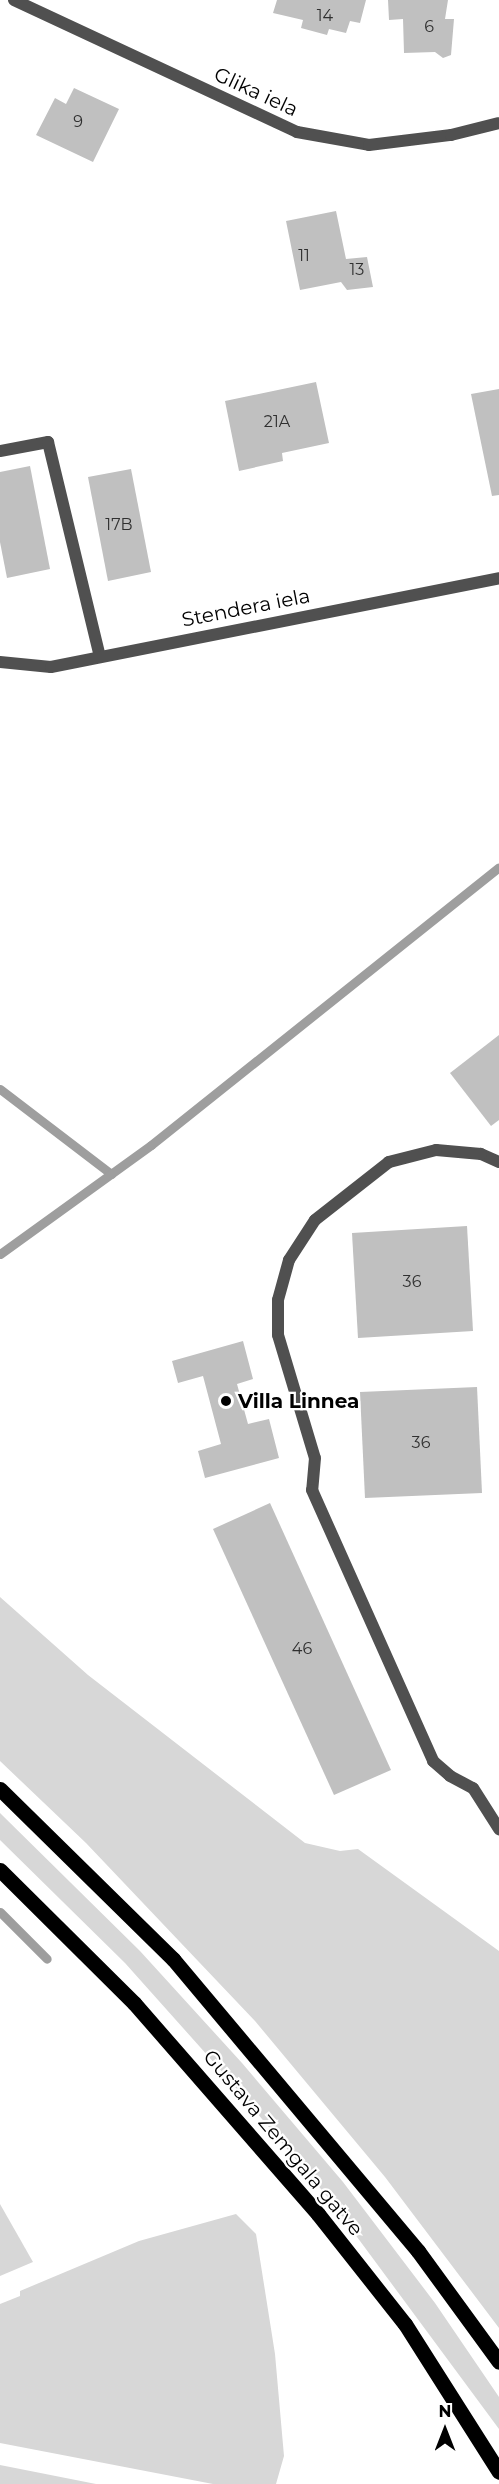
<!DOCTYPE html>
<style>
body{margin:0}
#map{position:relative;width:499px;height:2484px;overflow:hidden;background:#fff;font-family:Montserrat,sans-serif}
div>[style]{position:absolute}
.green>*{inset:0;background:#d7d7d7}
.stream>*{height:9px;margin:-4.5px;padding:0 4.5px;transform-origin:4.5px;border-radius:4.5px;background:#9e9e9e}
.building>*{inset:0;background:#c0c0c0}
.minor>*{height:12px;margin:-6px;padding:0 6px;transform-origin:6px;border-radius:6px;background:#505050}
.primary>*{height:15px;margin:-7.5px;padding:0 7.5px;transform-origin:7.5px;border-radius:7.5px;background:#000}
.dots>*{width:16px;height:16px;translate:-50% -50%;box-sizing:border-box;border:3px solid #fff;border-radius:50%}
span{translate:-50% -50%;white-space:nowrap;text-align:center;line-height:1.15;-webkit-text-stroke:4.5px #fff;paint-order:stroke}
.number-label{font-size:16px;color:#303030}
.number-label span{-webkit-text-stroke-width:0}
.street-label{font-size:20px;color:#000}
.poi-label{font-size:20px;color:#000;font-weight:700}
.left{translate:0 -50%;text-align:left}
.north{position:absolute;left:415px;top:2400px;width:60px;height:60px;-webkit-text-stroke:4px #fff;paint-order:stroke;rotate:0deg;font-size:16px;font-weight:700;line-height:24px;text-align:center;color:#000}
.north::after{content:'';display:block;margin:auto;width:21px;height:27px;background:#000;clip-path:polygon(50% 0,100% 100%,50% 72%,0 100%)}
</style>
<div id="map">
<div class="green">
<i style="clip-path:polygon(0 1597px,88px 1675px,305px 1843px,340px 1851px,358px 1849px,499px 1951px,499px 2328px,385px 2177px,255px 2021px,86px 1843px,0 1761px)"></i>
<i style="clip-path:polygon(0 1813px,140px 1951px,242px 2063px,343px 2182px,435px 2303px,499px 2397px,499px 2429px,326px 2195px,225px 2075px,125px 1963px,0 1840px)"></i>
<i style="clip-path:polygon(0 2204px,33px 2262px,0 2276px)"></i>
<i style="clip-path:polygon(236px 2214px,256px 2234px,275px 2354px,284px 2456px,276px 2484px,213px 2484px,0 2443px,0 2304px,20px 2296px,20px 2291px,139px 2241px)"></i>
<i style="clip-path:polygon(0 2465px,96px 2484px,0 2484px)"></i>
</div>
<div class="stream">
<i style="left:0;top:1089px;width:140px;rotate:37.4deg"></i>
<i style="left:0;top:1254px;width:186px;rotate:-35.8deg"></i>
<i style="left:151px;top:1145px;width:445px;rotate:-38.6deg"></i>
<i style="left:0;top:1912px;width:66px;rotate:45deg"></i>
</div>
<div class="building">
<i style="clip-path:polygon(277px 0,366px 0,360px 23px,350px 21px,346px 33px,329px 29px,327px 35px,301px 28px,303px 20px,273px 13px)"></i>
<i style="clip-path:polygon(388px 0,448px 0,445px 19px,454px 19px,451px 55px,443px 58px,435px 52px,404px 53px,403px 19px,389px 20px)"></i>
<i style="clip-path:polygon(74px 88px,119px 109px,93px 162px,36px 135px,55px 98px,66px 104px)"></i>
<i style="clip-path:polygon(336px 211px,346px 259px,367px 257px,373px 287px,347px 290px,341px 282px,300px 290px,286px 221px)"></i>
<i style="clip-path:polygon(316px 382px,329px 443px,282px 453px,283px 461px,239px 471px,225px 401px)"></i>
<i style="clip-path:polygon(499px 389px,499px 495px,492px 496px,471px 394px)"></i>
<i style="clip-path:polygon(30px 466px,50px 569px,7px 578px,0 542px,0 472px)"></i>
<i style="clip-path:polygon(131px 469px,151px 572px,108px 581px,88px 477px)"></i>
<i style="clip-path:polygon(499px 1035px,499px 1120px,491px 1126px,450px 1073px)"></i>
<i style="clip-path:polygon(467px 1226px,473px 1331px,358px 1338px,352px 1233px)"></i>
<i style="clip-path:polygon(243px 1341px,253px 1379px,237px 1384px,248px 1424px,269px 1419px,279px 1458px,205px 1478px,198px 1451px,221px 1444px,203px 1376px,178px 1383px,172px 1361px)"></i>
<i style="clip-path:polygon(477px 1387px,482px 1493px,365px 1498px,360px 1392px)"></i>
<i style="clip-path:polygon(270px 1503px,391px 1770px,334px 1795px,213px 1529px)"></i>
</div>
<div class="minor">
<i style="left:14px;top:0;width:312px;rotate:25deg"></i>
<i style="left:297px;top:132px;width:73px;rotate:10.2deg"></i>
<i style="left:369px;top:145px;width:83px;rotate:-7deg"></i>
<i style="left:451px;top:135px;width:49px;rotate:-14deg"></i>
<i style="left:0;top:451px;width:49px;rotate:-10.6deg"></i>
<i style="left:48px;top:442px;width:221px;rotate:76.4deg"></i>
<i style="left:0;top:662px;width:51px;rotate:5.6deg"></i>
<i style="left:51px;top:667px;width:457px;rotate:-11.2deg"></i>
<i style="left:499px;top:1162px;width:20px;rotate:-156deg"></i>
<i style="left:481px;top:1154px;width:45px;rotate:-174.9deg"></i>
<i style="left:436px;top:1150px;width:49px;rotate:165.7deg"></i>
<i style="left:389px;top:1162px;width:94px;rotate:141.9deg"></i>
<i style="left:315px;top:1220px;width:48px;rotate:123deg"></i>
<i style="left:289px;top:1260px;width:41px;rotate:105.4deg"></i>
<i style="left:278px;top:1300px;width:35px;rotate:90deg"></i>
<i style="left:278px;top:1335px;width:128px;rotate:73.3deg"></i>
<i style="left:315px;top:1458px;width:32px;rotate:95deg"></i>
<i style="left:312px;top:1490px;width:297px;rotate:65.9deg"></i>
<i style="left:433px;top:1761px;width:23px;rotate:41deg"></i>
<i style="left:450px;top:1776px;width:26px;rotate:28deg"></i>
<i style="left:473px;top:1788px;width:49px;rotate:57.6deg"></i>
</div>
<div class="primary">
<i style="left:0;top:1789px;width:243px;rotate:44.5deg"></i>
<i style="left:173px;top:1959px;width:381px;rotate:50deg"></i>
<i style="left:418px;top:2251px;width:137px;rotate:53.9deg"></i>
<i style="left:0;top:1870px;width:189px;rotate:44.8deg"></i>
<i style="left:134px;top:2003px;width:280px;rotate:48.9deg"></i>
<i style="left:318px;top:2214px;width:140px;rotate:51.7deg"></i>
<i style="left:405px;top:2324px;width:175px;rotate:57.6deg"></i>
</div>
<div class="dots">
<i style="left:226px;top:1401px;background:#000"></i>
</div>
<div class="number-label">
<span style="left:325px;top:16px">14</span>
<span style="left:429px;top:27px">6</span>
<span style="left:78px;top:122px">9</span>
<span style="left:304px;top:256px">11</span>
<span style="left:357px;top:270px">13</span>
<span style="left:277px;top:422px">21A</span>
<span style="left:119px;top:525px">17B</span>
<span style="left:412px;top:1282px">36</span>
<span style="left:421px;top:1443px">36</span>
<span style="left:302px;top:1649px">46</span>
</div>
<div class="street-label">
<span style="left:256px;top:92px;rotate:25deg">Glika iela</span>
<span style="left:246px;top:608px;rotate:-11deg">Stendera iela</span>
<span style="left:283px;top:2143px;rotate:50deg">Gustava Zemgala gatve</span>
</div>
<div class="poi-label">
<span class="left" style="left:238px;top:1401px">Villa Linnea</span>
</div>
<div class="north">N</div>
</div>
